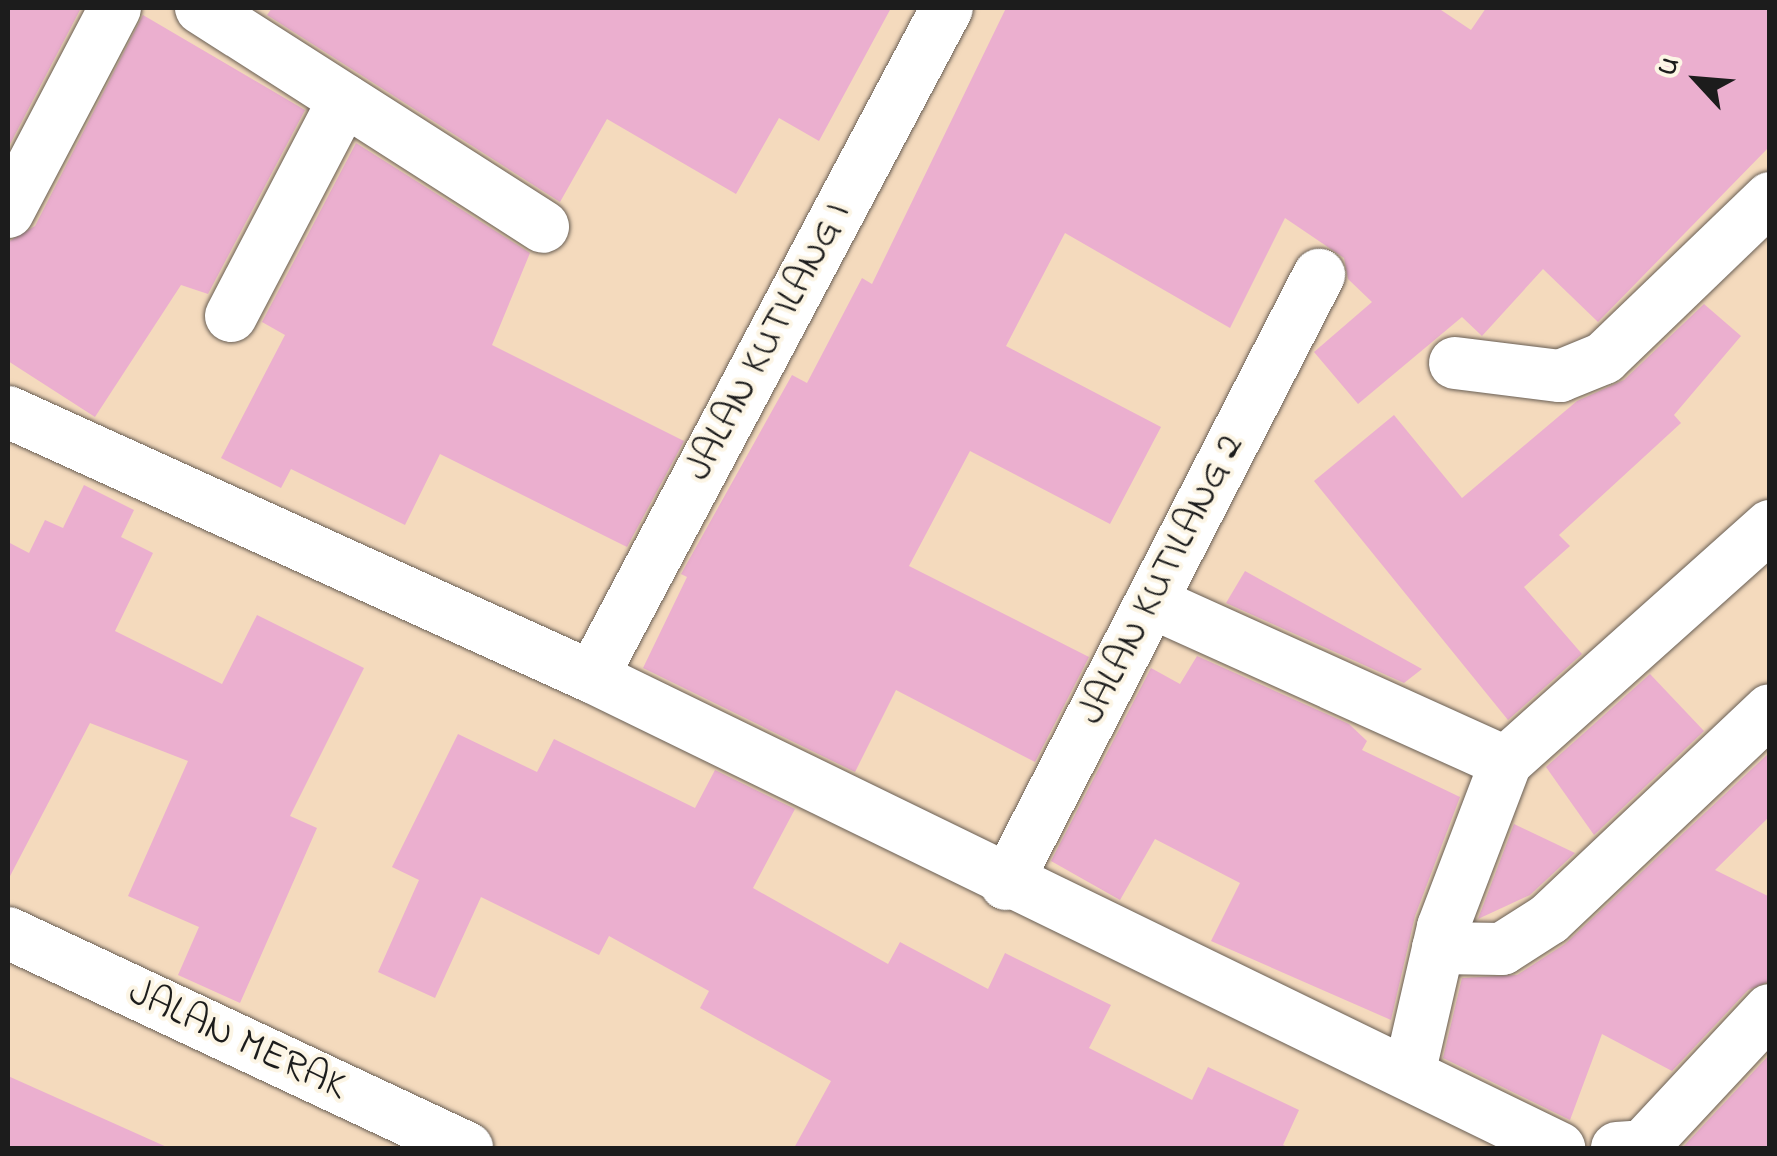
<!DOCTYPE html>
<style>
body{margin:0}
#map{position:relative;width:1777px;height:1156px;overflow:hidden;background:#f4dabd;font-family:"Indie Flower",sans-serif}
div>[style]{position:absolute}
.building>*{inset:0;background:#ebafcf}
.roads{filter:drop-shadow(0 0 2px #685e54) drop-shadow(0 0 2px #685e54)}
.street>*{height:52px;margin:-26px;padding:0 26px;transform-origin:26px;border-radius:26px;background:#fff}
span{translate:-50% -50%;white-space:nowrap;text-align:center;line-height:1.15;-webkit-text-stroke:8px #fcf5e5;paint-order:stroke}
.street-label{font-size:40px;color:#1c1c1c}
.frame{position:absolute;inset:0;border:10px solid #1c1c1c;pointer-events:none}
.north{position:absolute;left:1647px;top:30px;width:100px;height:100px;-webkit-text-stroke:8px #fcf5e5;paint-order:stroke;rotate:296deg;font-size:28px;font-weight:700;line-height:40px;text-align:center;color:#1c1c1c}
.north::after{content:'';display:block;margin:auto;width:35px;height:45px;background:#1c1c1c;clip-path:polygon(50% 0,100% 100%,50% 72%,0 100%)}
</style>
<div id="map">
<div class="building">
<i style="clip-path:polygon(8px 8px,81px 8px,8px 148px)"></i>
<i style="clip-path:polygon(272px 8px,891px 8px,819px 141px,779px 118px,736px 194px,607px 119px,560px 202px,267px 15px)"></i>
<i style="clip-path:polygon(1006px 8px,1438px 8px,1471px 30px,1486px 8px,1770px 8px,1770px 146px,1598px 322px,1543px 269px,1482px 336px,1462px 317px,1358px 404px,1314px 352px,1372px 302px,1348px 279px,1344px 258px,1285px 218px,1230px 328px,1065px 233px,1006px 346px,1161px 427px,1110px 524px,970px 451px,909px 566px,1089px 657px,1035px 762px,896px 690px,855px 772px,643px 668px,687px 577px,681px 574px,792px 375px,807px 383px,862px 278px,872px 284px)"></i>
<i style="clip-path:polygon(143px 15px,305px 110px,208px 294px,181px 285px,95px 417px,8px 361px,8px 242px,35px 226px)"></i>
<i style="clip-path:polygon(356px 143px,530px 253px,492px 345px,684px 441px,627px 547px,440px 454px,405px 525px,291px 469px,281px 488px,221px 458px,285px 335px,262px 322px)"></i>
<i style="clip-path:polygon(1704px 304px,1741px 336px,1674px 415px,1681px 423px,1559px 535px,1570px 546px,1524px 587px,1582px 654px,1508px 720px,1314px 481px,1394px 415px,1462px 498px,1577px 401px,1624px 380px)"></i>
<i style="clip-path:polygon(84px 485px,134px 510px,121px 537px,153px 553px,115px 631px,222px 684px,257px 615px,364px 668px,290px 816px,317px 828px,240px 1003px,178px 975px,199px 927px,128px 896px,188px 761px,90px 723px,8px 880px,8px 542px,29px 553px,45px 520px,63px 528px)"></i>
<i style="clip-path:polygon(1245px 571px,1422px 669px,1404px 683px,1226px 603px)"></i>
<i style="clip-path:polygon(1197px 656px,1349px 724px,1367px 741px,1362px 750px,1460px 797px,1415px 916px,1391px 1020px,1211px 941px,1240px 883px,1155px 839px,1120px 900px,1051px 861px,1151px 668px,1180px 684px)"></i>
<i style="clip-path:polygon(1650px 674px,1704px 731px,1594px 835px,1546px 767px)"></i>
<i style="clip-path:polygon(458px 734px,537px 772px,554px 739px,695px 808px,715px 770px,795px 809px,753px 888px,888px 964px,900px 942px,988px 989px,1005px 953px,1111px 1005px,1089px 1048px,1192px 1100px,1208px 1067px,1299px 1110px,1283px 1145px,1290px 1148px,794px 1148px,831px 1081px,700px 1008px,709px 991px,609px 936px,599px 955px,481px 897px,435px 998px,378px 972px,419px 880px,392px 867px)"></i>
<i style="clip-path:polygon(1770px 752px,1770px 816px,1715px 870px,1770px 897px,1770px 981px,1748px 990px,1672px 1071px,1602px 1034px,1570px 1120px,1443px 1058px,1462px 978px,1517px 975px,1565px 944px)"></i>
<i style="clip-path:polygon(1514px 824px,1575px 853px,1530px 895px,1478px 919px)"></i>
<i style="clip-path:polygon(1770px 1054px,1770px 1148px,1682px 1148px)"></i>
<i style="clip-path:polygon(8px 1076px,169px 1148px,8px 1148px)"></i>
</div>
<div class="roads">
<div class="street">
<i style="left:201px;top:8px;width:406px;rotate:32.6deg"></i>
<i style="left:8px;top:212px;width:230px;rotate:-62.3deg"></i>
<i style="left:231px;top:316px;width:244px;rotate:-62.4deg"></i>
<i style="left:1455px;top:363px;width:106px;rotate:7.1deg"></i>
<i style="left:1560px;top:376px;width:48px;rotate:-22.2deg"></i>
<i style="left:1604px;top:358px;width:231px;rotate:-43.9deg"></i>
<i style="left:8px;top:412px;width:641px;rotate:24.41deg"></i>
<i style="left:592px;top:677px;width:1076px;rotate:25.97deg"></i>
<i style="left:1151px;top:602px;width:389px;rotate:24.3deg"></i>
<i style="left:592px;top:677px;width:757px;rotate:-62.05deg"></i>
<i style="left:1006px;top:884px;width:685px;rotate:-62.8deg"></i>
<i style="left:8px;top:933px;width:507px;rotate:25.1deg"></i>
<i style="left:1438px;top:948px;width:64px;rotate:0.9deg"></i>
<i style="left:1502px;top:949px;width:56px;rotate:-32.6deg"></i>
<i style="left:1549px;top:919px;width:304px;rotate:-43.4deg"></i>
<i style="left:1410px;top:1070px;width:147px;rotate:-77deg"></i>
<i style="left:1443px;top:927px;width:177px;rotate:-69.1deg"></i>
<i style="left:1506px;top:762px;width:354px;rotate:-41.8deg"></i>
<i style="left:1617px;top:1148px;width:26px;rotate:-4deg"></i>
<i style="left:1643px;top:1146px;width:186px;rotate:-47deg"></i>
</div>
</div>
<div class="street-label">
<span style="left:769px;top:342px;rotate:-62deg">JALAN KUTILANG I</span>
<span style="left:1162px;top:580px;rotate:-63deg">JALAN KUTILANG 2</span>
<span style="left:237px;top:1041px;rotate:25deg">JALAN MERAK</span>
</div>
<div class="frame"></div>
<div class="north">U</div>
</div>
